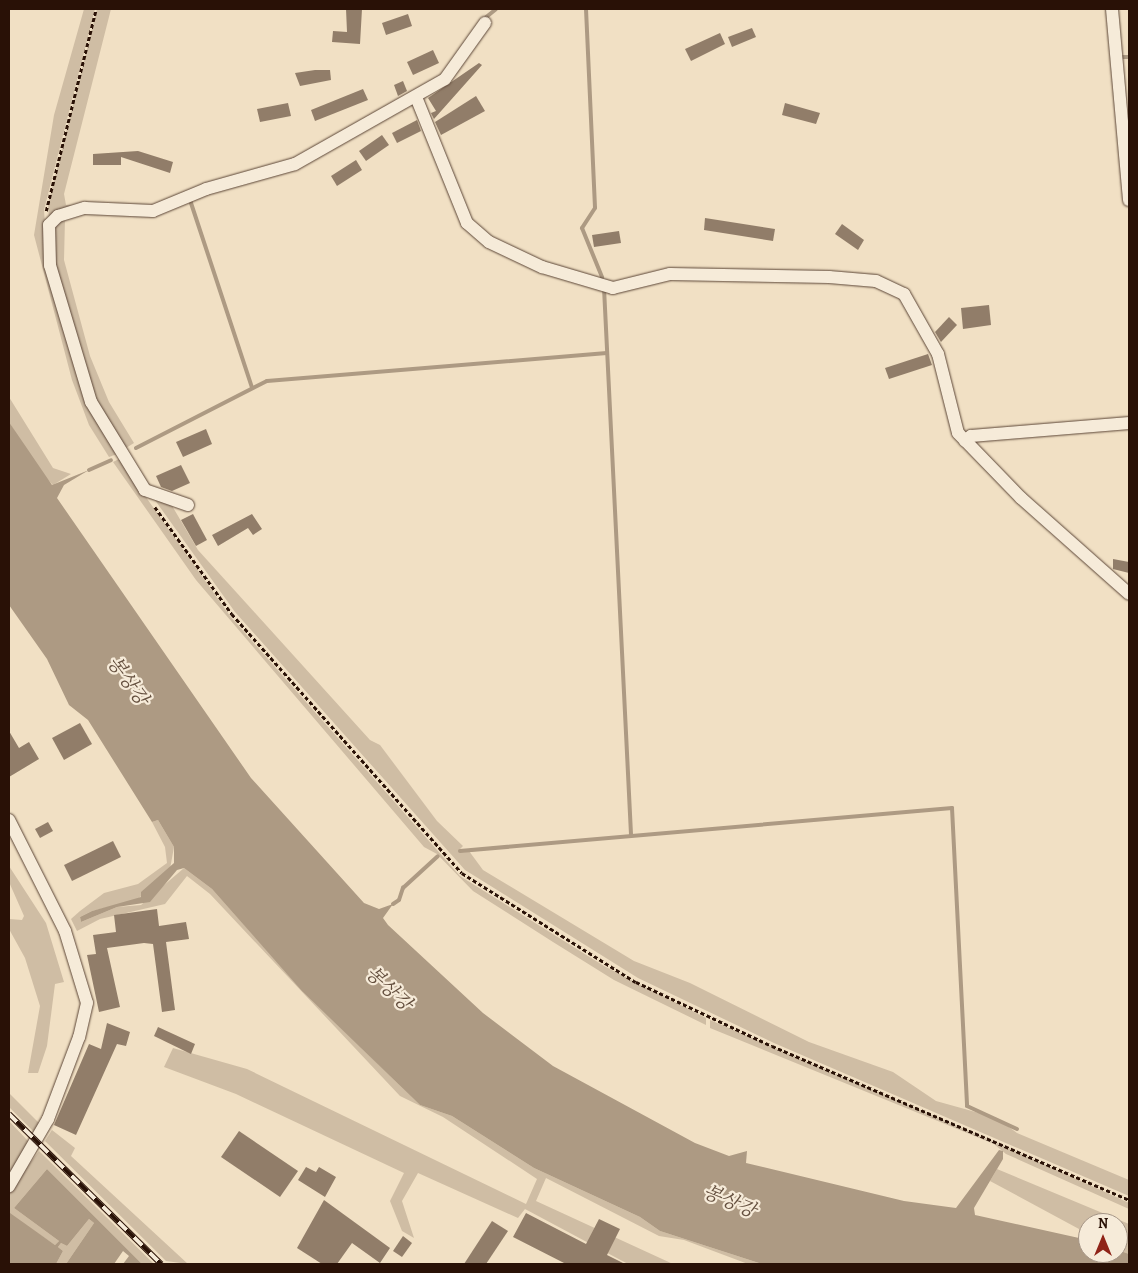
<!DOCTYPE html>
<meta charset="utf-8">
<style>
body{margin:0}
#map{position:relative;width:1138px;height:1273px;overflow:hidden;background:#f1e0c4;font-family:Alegreya,"Noto Serif KR",serif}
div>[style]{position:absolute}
.green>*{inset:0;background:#cfbda4}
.water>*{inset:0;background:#ad9a83}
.stream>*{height:4px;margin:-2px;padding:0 2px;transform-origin:2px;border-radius:2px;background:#ad9a83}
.building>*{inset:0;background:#917d69}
.path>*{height:2.5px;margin-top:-1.25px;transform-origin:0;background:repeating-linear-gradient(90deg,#291106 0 4px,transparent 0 6.5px)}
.roads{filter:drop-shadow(0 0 1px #5b4536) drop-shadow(0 0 1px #5b4536)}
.street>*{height:12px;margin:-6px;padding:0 6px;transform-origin:6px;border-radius:6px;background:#f6ebd9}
.rail>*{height:5.5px;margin-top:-2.75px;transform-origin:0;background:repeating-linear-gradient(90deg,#f6ebd9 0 11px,#291106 0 22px);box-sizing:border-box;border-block:1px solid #291106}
span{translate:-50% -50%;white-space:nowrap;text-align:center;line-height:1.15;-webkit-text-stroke:4.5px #f6ebd9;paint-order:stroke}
.water-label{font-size:19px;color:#644f3e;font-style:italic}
.frame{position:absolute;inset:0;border:10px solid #291106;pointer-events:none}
.north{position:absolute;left:1078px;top:1213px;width:50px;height:50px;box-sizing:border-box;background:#f6ebd9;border:1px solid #a49485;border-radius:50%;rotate:0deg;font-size:14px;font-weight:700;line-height:20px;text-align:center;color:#291106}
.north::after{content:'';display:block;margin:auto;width:18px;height:22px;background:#8f2418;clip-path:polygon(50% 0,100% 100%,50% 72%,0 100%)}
</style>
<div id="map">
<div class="green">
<i style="clip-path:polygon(84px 9px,95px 9px,44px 210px,48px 266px,117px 454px,109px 457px,89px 425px,72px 380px,34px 235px,54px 115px)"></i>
<i style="clip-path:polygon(97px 9px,111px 9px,64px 194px,66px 205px,71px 205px,49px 220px,48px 204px)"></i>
<i style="clip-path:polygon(65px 219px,64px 260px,90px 356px,109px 402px,134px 443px,121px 451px,93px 401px,60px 292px,51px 226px)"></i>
<i style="clip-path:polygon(9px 397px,53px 468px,71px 474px,53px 485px,41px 473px,9px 422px)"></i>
<i style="clip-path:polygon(119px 459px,230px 616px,460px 876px,604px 966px,706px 1018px,706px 1025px,614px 980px,553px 942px,473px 891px,437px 854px,424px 847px,196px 580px,113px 462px)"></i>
<i style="clip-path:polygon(152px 496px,171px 504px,198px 550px,370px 740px,380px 745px,437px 821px,463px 846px,458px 851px,469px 851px,483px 870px,634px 961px,690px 983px,809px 1042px,893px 1072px,936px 1101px,997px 1118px,1017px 1133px,1129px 1180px,1129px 1196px,774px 1043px,638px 978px,465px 870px,235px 612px)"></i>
<i style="clip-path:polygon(158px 820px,174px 847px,170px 869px,137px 900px,92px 911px,80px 917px,81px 922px,117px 907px,141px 905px,184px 868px,212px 889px,303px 991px,420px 1105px,452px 1116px,534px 1168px,640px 1217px,660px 1231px,762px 1264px,748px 1264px,684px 1240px,659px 1236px,546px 1178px,536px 1201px,673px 1264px,628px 1264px,525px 1209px,518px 1218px,418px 1173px,402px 1201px,414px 1238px,402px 1231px,390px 1201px,404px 1173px,236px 1094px,164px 1067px,173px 1048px,247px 1069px,526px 1204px,537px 1179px,443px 1117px,400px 1096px,210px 894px,187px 876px,165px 904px,100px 919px,77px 931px,71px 919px,80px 911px,104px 893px,138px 884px,167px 863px,165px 847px,152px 822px)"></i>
<i style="clip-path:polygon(9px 866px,46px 923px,64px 982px,55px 984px,47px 1046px,38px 1073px,28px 1073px,40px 1006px,25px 958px,9px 929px,9px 919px,22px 920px,24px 916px,9px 882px)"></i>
<i style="clip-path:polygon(710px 1020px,1009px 1148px,1129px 1203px,1129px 1209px,1006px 1154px,994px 1144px,710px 1028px)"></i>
<i style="clip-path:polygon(9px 1093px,41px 1125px,36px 1134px,9px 1107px)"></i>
<i style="clip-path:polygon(9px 1121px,29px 1142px,9px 1179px)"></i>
<i style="clip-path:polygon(52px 1130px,75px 1148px,71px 1156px,188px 1264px,166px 1261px,45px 1141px)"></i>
<i style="clip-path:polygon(39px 1151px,154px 1264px,142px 1264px,47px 1169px,14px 1208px,59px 1241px,55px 1245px,9px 1214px,9px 1192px)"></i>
<i style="clip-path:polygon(997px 1169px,1129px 1224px,1129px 1254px,1118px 1250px,1118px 1223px,1088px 1223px,1088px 1240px,1080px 1238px,1079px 1229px,990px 1181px)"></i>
<i style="clip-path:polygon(89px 1219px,94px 1223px,66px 1264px,56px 1264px,63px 1251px,58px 1247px,61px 1243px,67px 1246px)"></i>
</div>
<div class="water">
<i style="clip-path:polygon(9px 422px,52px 485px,89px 470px,64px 485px,57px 498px,251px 778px,364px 903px,379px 909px,393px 904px,383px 918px,388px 925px,483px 1013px,553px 1066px,695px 1143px,729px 1156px,747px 1151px,746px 1163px,904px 1201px,956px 1208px,999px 1150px,1003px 1151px,1003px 1159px,974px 1208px,975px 1215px,1088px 1240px,1088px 1253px,1118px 1250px,1129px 1254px,1129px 1264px,762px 1264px,660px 1231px,640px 1217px,534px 1168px,452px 1116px,420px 1105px,302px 991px,212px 889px,184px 868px,177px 870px,150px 902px,117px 907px,81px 922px,80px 917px,92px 911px,141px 897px,141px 892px,174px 863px,174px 847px,158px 820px,152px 822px,88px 720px,69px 705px,47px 659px,9px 605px)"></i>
<i style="clip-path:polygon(47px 1169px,142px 1264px,123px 1264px,129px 1256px,123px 1251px,114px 1264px,66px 1264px,94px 1223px,89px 1219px,67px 1246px,61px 1243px,58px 1247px,63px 1251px,56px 1264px,9px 1264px,10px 1213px,55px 1245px,59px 1241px,14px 1208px)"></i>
</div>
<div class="stream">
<i style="left:586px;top:9px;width:199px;rotate:87.4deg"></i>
<i style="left:595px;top:208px;width:24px;rotate:123deg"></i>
<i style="left:582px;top:228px;width:53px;rotate:67.8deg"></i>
<i style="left:485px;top:18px;width:14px;rotate:-39deg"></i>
<i style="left:1123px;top:57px;width:6px"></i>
<i style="left:190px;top:200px;width:197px;rotate:71.7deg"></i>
<i style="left:604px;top:288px;width:548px;rotate:87.17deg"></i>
<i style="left:136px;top:448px;width:147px;rotate:-27.1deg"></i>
<i style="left:267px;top:381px;width:341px;rotate:-4.7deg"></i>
<i style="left:89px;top:470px;width:24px;rotate:-24deg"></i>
<i style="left:460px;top:851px;width:494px;rotate:-5deg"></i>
<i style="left:952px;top:808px;width:298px;rotate:87.1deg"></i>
<i style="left:967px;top:1106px;width:55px;rotate:24.7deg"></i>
<i style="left:393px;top:904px;width:7px;rotate:-34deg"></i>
<i style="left:399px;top:900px;width:13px;rotate:-72deg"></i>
<i style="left:403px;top:888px;width:47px;rotate:-42.4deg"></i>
</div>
<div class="building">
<i style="clip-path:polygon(346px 9px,362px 9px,360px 44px,332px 42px,333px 31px,347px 32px)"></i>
<i style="clip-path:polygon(408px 14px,412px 26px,386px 35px,382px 23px)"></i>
<i style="clip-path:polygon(752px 28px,756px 37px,732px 47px,728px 37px)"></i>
<i style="clip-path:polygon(720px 33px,725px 44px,691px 61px,685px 49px)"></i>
<i style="clip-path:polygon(433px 50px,439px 63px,413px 75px,407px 62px)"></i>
<i style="clip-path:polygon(479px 63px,482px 65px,434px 119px,431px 113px,436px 111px,428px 98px)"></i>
<i style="clip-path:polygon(315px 70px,330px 70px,331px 80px,300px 86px,295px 73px)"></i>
<i style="clip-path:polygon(403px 81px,407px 91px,398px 96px,394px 85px)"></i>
<i style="clip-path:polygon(363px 89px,368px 100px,315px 121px,311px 110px)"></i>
<i style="clip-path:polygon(476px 96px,485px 111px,441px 135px,435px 122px)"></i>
<i style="clip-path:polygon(288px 103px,291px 116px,260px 122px,257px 109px)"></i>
<i style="clip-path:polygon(785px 103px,820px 113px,816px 124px,782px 115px)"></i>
<i style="clip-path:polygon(417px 120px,421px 131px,397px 143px,392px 133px)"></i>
<i style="clip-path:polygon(382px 135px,389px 145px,366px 161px,359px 151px)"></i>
<i style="clip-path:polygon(138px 151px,173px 162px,170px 173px,121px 157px,121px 165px,93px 165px,93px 154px)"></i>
<i style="clip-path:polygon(356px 160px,362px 170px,337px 186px,331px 176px)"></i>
<i style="clip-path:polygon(705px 218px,775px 229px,773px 241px,704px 230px)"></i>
<i style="clip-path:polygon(842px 224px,864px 240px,858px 250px,835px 234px)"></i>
<i style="clip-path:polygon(619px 231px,621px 243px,594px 247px,592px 235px)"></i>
<i style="clip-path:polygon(989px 305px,991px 325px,963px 329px,961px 308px)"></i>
<i style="clip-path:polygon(949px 317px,957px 325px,941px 342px,935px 332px)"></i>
<i style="clip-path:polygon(928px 354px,932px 365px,889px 379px,885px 368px)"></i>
<i style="clip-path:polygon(206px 429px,212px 444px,183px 457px,176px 442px)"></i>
<i style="clip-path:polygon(181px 465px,190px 483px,172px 491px,161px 487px,156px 476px)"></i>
<i style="clip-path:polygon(193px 514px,207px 540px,196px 546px,181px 520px)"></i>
<i style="clip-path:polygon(252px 514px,262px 529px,253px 535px,248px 528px,218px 546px,212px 535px)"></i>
<i style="clip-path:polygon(1113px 559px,1129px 562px,1129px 573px,1113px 569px)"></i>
<i style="clip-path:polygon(80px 723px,92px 744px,64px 760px,52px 738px)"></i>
<i style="clip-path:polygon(9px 731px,19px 748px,29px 742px,39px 759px,9px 777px)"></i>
<i style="clip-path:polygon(48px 822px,53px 831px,40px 838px,35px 829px)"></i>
<i style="clip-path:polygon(113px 841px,121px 857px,72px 881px,64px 865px)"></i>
<i style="clip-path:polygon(157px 909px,159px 926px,186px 922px,189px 939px,166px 942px,175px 1010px,162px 1012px,153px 944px,144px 943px,107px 948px,120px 1007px,99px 1012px,87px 955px,96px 954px,93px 935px,116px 932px,114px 915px)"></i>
<i style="clip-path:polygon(107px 1023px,130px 1032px,126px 1046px,117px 1044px,76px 1135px,54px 1125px,89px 1044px,101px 1049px)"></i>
<i style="clip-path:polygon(158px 1027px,195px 1044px,191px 1054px,154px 1036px)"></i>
<i style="clip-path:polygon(239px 1131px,298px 1171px,280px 1197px,221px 1157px)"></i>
<i style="clip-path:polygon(306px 1167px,316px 1172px,319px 1167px,336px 1177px,325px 1197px,298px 1180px)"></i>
<i style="clip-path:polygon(324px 1200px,390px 1248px,380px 1263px,352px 1243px,337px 1264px,322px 1264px,297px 1248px)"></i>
<i style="clip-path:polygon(526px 1213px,586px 1244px,599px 1219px,620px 1229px,607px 1255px,625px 1264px,566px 1264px,513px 1237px)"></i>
<i style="clip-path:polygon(492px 1221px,508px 1231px,486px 1264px,464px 1264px)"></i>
<i style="clip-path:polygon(403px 1236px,412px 1243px,402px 1257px,393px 1251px)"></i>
</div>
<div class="path">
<i style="left:46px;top:211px;width:208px;rotate:-76.1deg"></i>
<i style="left:155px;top:507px;width:132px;rotate:54.3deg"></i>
<i style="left:232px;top:614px;width:346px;rotate:48.4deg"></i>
<i style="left:462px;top:873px;width:205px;rotate:32.1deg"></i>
<i style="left:636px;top:982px;width:150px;rotate:25.2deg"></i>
<i style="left:772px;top:1046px;width:389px;rotate:23.3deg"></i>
</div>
<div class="roads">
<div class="street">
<i style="left:1112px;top:9px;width:192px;rotate:84.9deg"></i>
<i style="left:416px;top:97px;width:136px;rotate:68deg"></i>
<i style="left:467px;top:223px;width:29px;rotate:41deg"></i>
<i style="left:489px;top:242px;width:59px;rotate:25.3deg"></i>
<i style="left:542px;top:267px;width:74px;rotate:16.5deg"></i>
<i style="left:613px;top:288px;width:59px;rotate:-13.8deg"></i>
<i style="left:670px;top:274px;width:159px;rotate:1.1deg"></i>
<i style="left:829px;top:277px;width:47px;rotate:4.9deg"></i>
<i style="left:876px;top:281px;width:31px;rotate:25deg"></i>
<i style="left:904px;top:294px;width:69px;rotate:60.5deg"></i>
<i style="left:938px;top:354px;width:81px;rotate:75.8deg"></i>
<i style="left:958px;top:433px;width:91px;rotate:45.9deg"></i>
<i style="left:1021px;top:498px;width:144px;rotate:41.6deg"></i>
<i style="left:965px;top:441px;width:8px;rotate:-40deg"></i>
<i style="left:971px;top:436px;width:159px;rotate:-4.7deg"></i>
<i style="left:188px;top:505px;width:46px;rotate:-160.8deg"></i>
<i style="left:145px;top:490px;width:103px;rotate:-121.5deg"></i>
<i style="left:91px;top:402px;width:143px;rotate:-106.7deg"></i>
<i style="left:50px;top:265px;width:40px;rotate:-91.4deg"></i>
<i style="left:49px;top:225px;width:13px;rotate:-45deg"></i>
<i style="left:58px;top:216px;width:28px;rotate:-17deg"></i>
<i style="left:85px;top:208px;width:68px;rotate:2.5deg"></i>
<i style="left:153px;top:211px;width:57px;rotate:-22.5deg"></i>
<i style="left:206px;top:189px;width:92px;rotate:-15.7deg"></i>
<i style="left:295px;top:164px;width:172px;rotate:-29.5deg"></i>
<i style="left:445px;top:79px;width:69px;rotate:-54.5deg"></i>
<i style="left:9px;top:820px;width:124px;rotate:63.2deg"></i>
<i style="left:65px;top:931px;width:75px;rotate:73deg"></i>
<i style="left:87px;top:1003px;width:35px;rotate:103deg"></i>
<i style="left:79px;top:1037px;width:88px;rotate:110.7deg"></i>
<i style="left:48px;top:1119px;width:78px;rotate:120.2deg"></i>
</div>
</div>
<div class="rail">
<i style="left:9px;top:1114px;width:214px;rotate:44.6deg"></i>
</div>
<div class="water-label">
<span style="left:127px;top:681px;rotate:54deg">봉상강</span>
<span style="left:388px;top:989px;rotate:43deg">봉상강</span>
<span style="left:729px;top:1202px;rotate:23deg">봉상강</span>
</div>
<div class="frame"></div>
<div class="north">N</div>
</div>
